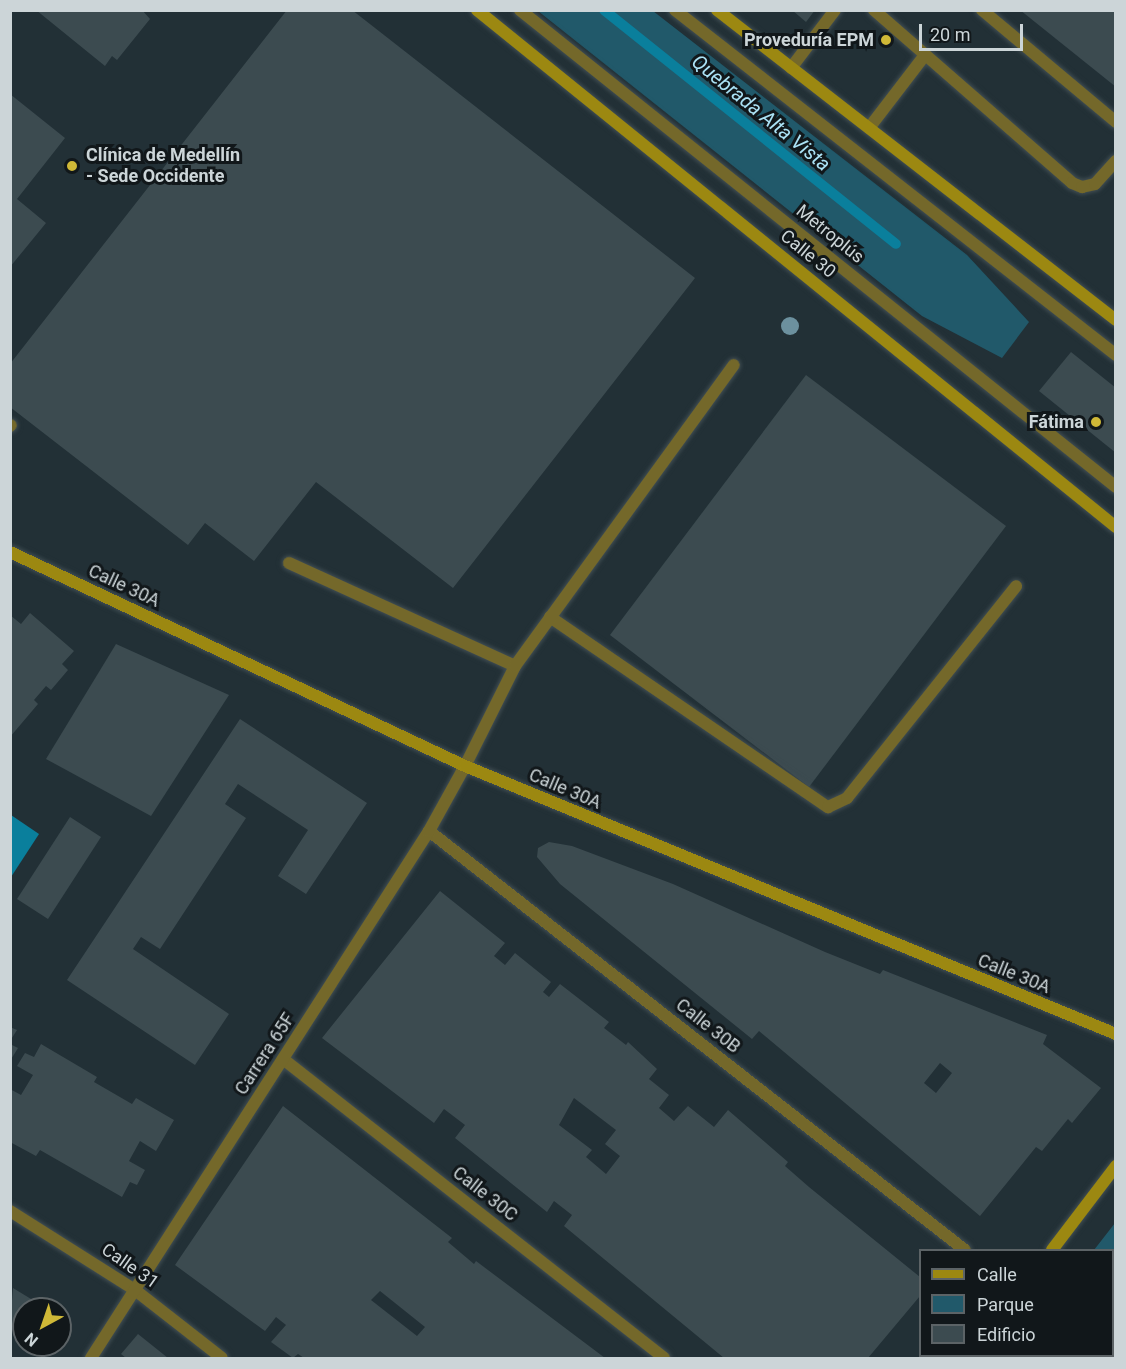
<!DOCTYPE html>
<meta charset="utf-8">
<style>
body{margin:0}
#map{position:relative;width:1126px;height:1369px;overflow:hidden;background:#223036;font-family:Roboto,sans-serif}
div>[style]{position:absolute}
.green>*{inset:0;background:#21596a}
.water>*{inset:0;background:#0a7f9c}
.stream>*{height:10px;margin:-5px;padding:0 5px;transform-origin:5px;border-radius:5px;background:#0a7f9c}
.building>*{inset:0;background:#3c4b50}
.roads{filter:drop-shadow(0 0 2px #414e53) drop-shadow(0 0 2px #414e53)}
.lane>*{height:12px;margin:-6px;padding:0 6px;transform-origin:6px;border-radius:6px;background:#74682a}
.street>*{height:12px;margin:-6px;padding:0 6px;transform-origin:6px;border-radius:6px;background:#74682a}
.secondary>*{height:12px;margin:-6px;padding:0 6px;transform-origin:6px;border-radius:6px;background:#9c8811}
.trees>*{width:18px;height:18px;margin:-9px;border-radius:50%;background:#6c909e}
.dots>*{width:16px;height:16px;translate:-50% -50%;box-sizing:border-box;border:3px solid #11171a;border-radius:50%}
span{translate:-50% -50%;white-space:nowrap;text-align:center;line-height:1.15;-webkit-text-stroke:6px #11171a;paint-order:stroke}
.poi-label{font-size:18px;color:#ccd5d8;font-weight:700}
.right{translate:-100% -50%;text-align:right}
.left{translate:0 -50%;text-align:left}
.street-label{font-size:18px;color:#ccd5d8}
.water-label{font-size:20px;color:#abe2f5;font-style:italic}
.frame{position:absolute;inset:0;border:12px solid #ccd5d8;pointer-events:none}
.legend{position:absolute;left:919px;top:1249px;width:195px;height:108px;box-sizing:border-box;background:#11171a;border:2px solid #5c6366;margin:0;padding:8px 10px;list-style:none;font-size:18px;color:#ccd5d8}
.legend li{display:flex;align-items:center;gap:12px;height:30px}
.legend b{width:30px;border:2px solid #5c6366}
.north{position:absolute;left:12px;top:1297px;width:60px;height:60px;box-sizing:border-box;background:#11171a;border:2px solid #5c6366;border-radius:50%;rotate:220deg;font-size:16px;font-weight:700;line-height:24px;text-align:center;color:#ccd5d8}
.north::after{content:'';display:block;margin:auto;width:21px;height:27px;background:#cfb837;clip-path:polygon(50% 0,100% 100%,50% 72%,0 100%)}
.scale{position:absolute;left:919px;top:24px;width:104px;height:27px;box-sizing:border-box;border:3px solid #ccd5d8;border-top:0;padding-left:8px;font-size:18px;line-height:21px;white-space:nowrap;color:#ccd5d8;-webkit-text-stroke:4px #11171a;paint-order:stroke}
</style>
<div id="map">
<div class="green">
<i style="clip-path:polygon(538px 11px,653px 11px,967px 255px,1029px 322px,1002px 358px,922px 316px)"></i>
<i style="clip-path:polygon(1115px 1223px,1115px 1358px,1011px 1358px,1112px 1356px,1112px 1250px,1094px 1250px)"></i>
</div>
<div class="water">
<i style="clip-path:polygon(11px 815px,39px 834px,11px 877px)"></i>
</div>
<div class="stream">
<i style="left:604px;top:10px;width:374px;rotate:38.7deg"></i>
</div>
<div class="building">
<i style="clip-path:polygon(36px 10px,142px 10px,150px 19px,117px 60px,112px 56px,105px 66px)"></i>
<i style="clip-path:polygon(287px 10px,352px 10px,695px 278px,453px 588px,316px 482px,254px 561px,205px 523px,188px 545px,10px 407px,10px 364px)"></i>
<i style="clip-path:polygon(792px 10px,815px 10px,806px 22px)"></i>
<i style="clip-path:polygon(1020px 10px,1116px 10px,1116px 87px)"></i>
<i style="clip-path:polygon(10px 94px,65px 138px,17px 199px,46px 223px,10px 267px)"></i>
<i style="clip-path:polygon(1071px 352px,1116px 388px,1116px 453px,1039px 391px)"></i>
<i style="clip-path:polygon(806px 375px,1006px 526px,809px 787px,610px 635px)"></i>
<i style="clip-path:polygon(30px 613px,74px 651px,62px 664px,68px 670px,51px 690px,46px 686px,34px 700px,38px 704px,10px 737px,10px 615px,21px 624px)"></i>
<i style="clip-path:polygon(116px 644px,229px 695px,151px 816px,46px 759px)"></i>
<i style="clip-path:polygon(240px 719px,367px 803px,306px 894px,278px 876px,308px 830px,238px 784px,225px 804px,246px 818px,160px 949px,141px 937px,133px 949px,229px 1014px,195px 1065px,67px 980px)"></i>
<i style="clip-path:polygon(70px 817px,101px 837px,48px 919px,17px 899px)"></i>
<i style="clip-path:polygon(evenodd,549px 842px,572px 846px,673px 884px,825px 952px,880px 974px,883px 970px,1047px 1035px,1043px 1044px,1101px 1088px,1072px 1123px,1068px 1119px,1042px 1151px,1036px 1147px,980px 1216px,759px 1031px,752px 1039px,560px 884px,537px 857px,538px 848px,549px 842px,940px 1063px,952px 1073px,936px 1093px,924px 1083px,940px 1063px)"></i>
<i style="clip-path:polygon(evenodd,440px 891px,505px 943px,494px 956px,505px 965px,515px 953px,551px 982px,543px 992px,549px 997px,560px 984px,609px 1022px,604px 1028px,626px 1045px,628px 1042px,657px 1069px,649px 1079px,669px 1095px,659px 1108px,674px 1121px,688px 1106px,714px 1127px,728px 1110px,788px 1162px,785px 1166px,809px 1187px,920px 1277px,920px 1296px,868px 1358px,724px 1358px,564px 1226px,572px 1215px,554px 1201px,547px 1212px,455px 1138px,465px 1125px,444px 1109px,434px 1123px,322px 1038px,440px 891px,574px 1098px,616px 1130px,605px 1144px,620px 1156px,606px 1174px,586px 1157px,592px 1150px,559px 1125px,574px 1098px)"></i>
<i style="clip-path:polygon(10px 1027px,17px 1030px,10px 1041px)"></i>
<i style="clip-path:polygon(10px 1044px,18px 1048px,10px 1061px)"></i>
<i style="clip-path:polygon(41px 1044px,97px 1077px,94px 1082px,132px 1104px,136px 1098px,174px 1120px,156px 1151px,140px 1141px,129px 1161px,145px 1170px,137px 1185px,130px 1182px,122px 1197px,40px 1150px,36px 1156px,10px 1142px,10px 1089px,21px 1095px,33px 1075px,17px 1066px,25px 1053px,34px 1057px)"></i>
<i style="clip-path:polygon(evenodd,283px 1106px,452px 1238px,448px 1242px,474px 1264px,476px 1261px,605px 1358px,304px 1358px,298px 1354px,293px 1358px,271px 1342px,286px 1325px,276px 1317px,265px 1331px,175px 1265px,283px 1106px,380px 1291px,425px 1327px,417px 1336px,371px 1300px,380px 1291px)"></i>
<i style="clip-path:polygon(13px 1288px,36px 1302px,32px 1309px,24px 1309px,24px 1334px,10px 1326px)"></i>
<i style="clip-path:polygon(138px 1334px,168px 1358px,126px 1358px,121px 1354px)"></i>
</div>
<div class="roads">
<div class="lane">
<i style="left:520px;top:10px;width:763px;rotate:38.67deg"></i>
<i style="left:675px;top:10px;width:560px;rotate:38.04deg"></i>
<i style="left:874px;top:10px;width:263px;rotate:41.1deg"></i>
<i style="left:1072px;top:183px;width:11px;rotate:22deg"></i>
<i style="left:1082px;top:187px;width:13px;rotate:-13deg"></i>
<i style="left:1095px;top:184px;width:31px;rotate:-48deg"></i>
<i style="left:982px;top:10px;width:175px;rotate:39.9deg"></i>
<i style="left:791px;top:68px;width:73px;rotate:-52.8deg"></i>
<i style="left:869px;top:128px;width:92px;rotate:-52.5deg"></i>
<i style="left:10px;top:426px;width:1px;rotate:-45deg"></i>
<i style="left:289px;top:563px;width:248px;rotate:24.5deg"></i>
<i style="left:550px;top:617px;width:337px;rotate:34.4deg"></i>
<i style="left:828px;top:807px;width:21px;rotate:-25deg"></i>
<i style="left:847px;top:798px;width:271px;rotate:-51.4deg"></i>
<i style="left:465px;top:766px;width:112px;rotate:-63.4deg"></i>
<i style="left:515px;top:666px;width:372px;rotate:-54deg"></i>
<i style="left:1067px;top:1356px;width:4px;rotate:27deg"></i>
</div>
<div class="street">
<i style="left:429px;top:831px;width:680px;rotate:38.02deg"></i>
<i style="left:283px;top:1059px;width:484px;rotate:38.1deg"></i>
<i style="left:10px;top:1211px;width:148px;rotate:32.3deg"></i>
<i style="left:135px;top:1290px;width:110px;rotate:38deg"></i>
<i style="left:91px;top:1358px;width:626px;rotate:-57.33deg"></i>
<i style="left:429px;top:831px;width:74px;rotate:-61deg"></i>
</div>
<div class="secondary">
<i style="left:477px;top:10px;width:822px;rotate:38.98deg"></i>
<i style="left:717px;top:10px;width:505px;rotate:37.85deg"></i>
<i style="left:10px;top:552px;width:503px;rotate:25.19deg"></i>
<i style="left:465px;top:766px;width:704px;rotate:22.38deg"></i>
<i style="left:1052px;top:1250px;width:106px;rotate:-52.7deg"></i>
<i style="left:969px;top:1358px;width:4px;rotate:-34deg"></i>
</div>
</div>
<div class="trees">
<i style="left:790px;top:326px"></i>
</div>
<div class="dots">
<i style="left:886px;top:40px;background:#cfb837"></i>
<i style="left:72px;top:166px;background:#cfb837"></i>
<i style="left:1096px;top:422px;background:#cfb837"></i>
</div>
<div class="poi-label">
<span class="right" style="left:874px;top:40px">Proveduría EPM</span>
<span class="left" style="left:86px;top:166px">Clínica de Medellín<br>- Sede Occidente</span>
<span class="right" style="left:1084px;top:422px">Fátima</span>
</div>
<div class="street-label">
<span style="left:830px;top:234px;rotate:39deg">Metroplús</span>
<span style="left:808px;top:254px;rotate:39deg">Calle 30</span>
<span style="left:124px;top:586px;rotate:25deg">Calle 30A</span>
<span style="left:565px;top:789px;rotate:23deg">Calle 30A</span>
<span style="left:1014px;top:974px;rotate:22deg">Calle 30A</span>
<span style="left:708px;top:1026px;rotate:38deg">Calle 30B</span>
<span style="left:265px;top:1054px;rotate:-57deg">Carrera 65F</span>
<span style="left:485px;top:1194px;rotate:38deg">Calle 30C</span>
<span style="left:130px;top:1266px;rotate:35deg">Calle 31</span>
</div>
<div class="water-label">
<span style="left:761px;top:113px;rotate:39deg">Quebrada Alta Vista</span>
</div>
<div class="frame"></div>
<ul class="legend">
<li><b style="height:8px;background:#9c8811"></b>Calle</li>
<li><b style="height:16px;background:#21596a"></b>Parque</li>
<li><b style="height:16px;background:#3c4b50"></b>Edificio</li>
</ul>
<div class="north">N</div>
<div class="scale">20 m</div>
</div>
